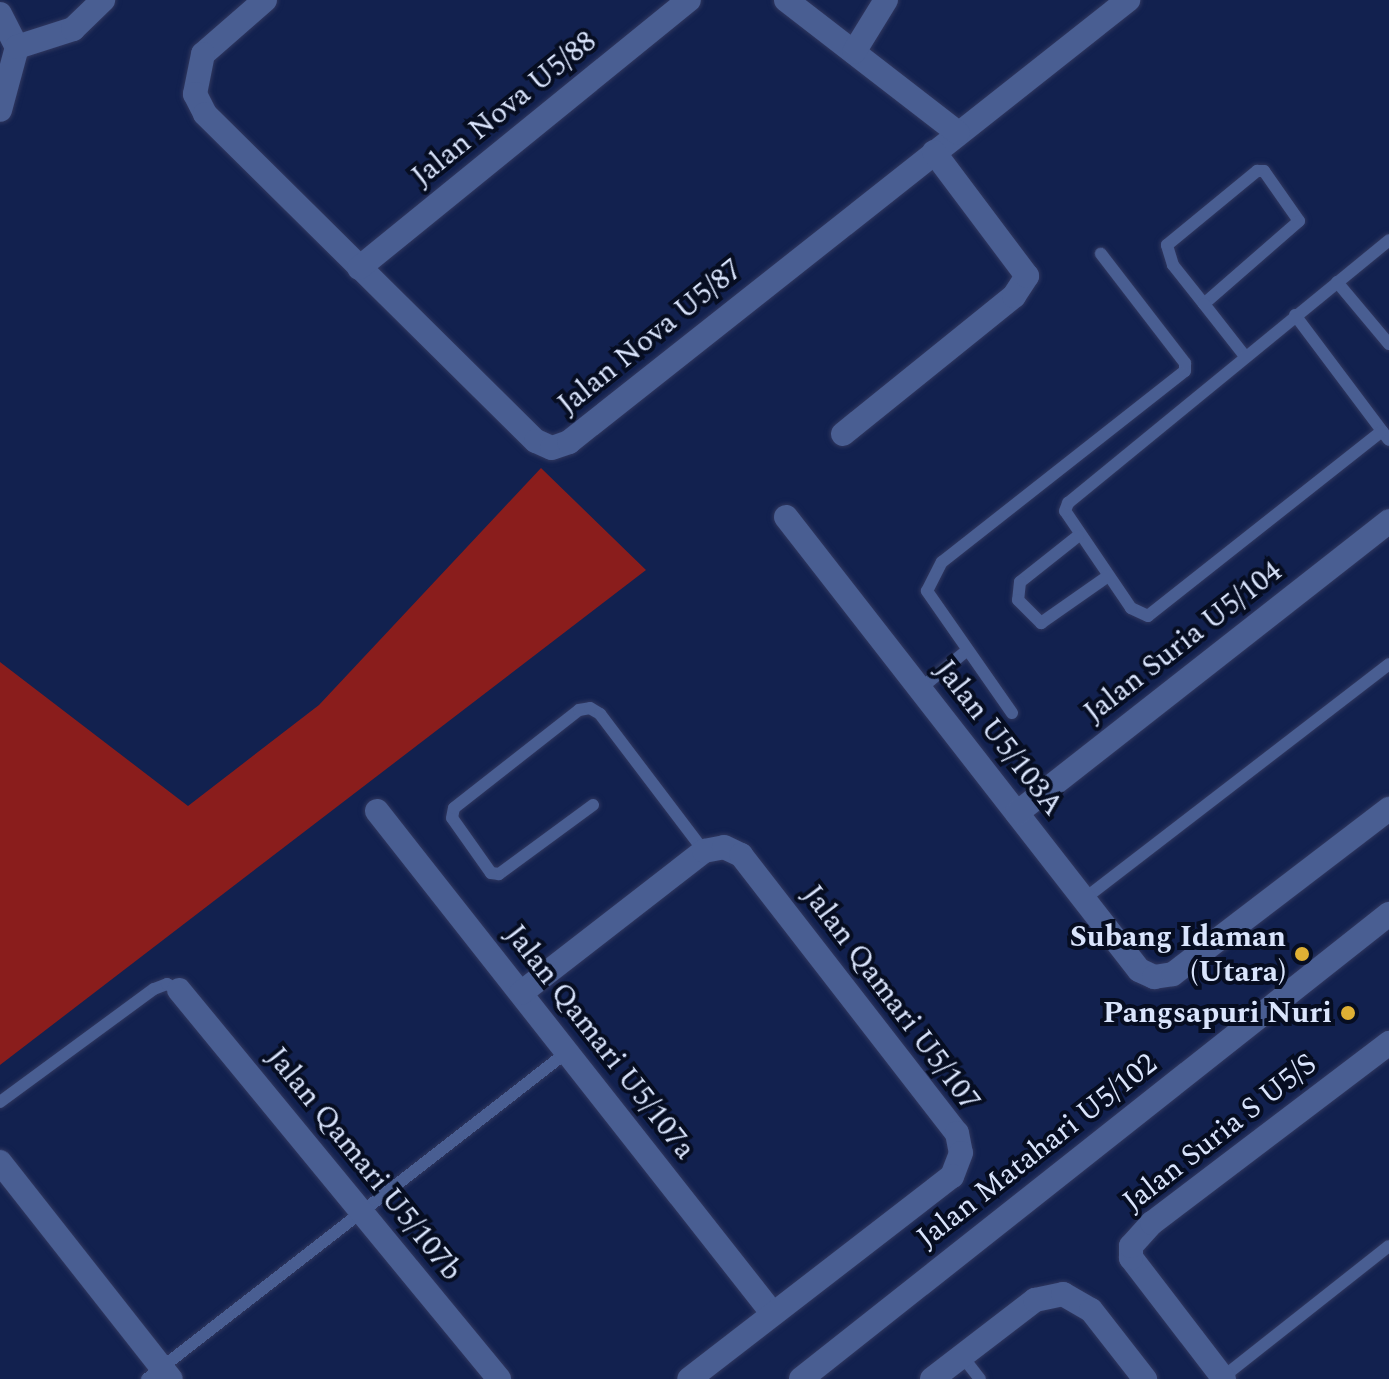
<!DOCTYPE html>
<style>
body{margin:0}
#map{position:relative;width:1389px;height:1379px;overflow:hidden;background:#12214f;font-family:Spectral,serif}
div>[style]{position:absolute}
.forest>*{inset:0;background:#8a1d1c}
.roads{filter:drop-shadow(0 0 2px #31385f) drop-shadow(0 0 2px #31385f)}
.lane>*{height:12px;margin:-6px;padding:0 6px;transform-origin:6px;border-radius:6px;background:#495e92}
.street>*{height:24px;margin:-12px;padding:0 12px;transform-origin:12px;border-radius:12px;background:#495e92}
.dots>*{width:22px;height:22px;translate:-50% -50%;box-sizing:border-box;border:4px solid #060d21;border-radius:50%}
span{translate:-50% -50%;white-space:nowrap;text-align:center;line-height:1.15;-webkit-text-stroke:8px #060d21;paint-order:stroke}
.street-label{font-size:30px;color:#d9e4fc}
.poi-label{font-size:30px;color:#d9e4fc;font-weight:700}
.right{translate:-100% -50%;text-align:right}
</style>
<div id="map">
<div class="forest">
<i style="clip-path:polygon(541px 468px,646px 570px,0 1065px,0 662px,188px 806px,319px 705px)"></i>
</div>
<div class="roads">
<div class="lane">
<i style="left:1257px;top:171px;width:7px"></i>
<i style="left:1264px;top:171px;width:61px;rotate:55deg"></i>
<i style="left:1299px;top:221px;width:126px;rotate:138.9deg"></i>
<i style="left:1204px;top:304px;width:50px;rotate:-128.5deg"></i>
<i style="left:1173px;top:265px;width:21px;rotate:-107deg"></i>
<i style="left:1167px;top:245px;width:117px;rotate:-39.4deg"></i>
<i style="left:1337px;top:282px;width:81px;rotate:50deg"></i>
<i style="left:1204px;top:304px;width:65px;rotate:51.9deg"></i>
<i style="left:1295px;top:315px;width:156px;rotate:53.1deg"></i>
<i style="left:1382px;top:431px;width:298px;rotate:141.7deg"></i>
<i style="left:1148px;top:616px;width:19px;rotate:-155deg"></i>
<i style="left:1131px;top:608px;width:117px;rotate:-124.2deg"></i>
<i style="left:1065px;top:511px;width:9px;rotate:-69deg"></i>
<i style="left:1068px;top:503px;width:415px;rotate:-39.3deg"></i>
<i style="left:1078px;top:536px;width:74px;rotate:141.6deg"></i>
<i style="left:1020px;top:582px;width:18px;rotate:96deg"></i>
<i style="left:1018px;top:600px;width:33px;rotate:45deg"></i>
<i style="left:1041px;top:623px;width:82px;rotate:-35deg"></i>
<i style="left:920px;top:689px;width:58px;rotate:-39.4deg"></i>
<i style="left:1012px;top:713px;width:149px;rotate:-124.9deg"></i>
<i style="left:927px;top:591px;width:33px;rotate:-63deg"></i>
<i style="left:942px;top:562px;width:309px;rotate:-38.2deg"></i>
<i style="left:1185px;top:371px;width:8px;rotate:-90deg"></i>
<i style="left:1185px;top:363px;width:138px;rotate:-127.6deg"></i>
<i style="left:593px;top:805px;width:117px;rotate:143.7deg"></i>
<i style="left:499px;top:874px;width:8px;rotate:-173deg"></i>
<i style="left:491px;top:873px;width:67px;rotate:-125.3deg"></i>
<i style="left:452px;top:818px;width:10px;rotate:-79deg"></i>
<i style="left:454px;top:808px;width:159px;rotate:-38.1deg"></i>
<i style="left:579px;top:710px;width:11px;rotate:-10deg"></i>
<i style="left:590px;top:708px;width:12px;rotate:31deg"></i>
<i style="left:600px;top:714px;width:172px;rotate:52.8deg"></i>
<i style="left:1084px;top:899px;width:385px;rotate:-37.6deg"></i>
<i style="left:0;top:1102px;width:191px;rotate:-36.3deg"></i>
<i style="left:154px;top:989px;width:14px;rotate:-21deg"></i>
<i style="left:167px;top:984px;width:13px;rotate:27deg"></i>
<i style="left:962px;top:1356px;width:29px;rotate:52deg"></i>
<i style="left:1223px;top:1377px;width:211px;rotate:-38.3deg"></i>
<i style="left:147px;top:1379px;width:532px;rotate:-37.9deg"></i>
</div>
<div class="street">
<i style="left:265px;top:0;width:82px;rotate:138.9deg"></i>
<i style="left:203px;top:54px;width:41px;rotate:101.3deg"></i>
<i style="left:195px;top:94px;width:22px;rotate:63deg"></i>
<i style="left:205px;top:114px;width:465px;rotate:44.7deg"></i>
<i style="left:536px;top:441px;width:17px;rotate:24deg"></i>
<i style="left:552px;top:448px;width:18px;rotate:-19deg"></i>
<i style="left:569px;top:442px;width:713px;rotate:-38.33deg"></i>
<i style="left:786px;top:0;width:217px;rotate:37.7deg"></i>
<i style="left:0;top:14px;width:37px;rotate:63deg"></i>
<i style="left:17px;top:47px;width:65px;rotate:105.1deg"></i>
<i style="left:17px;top:47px;width:59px;rotate:-17.8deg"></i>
<i style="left:73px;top:29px;width:42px;rotate:-44deg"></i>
<i style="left:854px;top:52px;width:61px;rotate:-58.4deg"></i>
<i style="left:359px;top:268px;width:425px;rotate:-39.1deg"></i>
<i style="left:843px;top:434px;width:220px;rotate:-38.9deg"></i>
<i style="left:1014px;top:296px;width:24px;rotate:-57deg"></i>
<i style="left:1027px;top:276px;width:155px;rotate:-126.9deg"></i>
<i style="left:786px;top:517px;width:574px;rotate:52.07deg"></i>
<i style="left:1139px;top:970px;width:17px;rotate:25deg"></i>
<i style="left:1154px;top:977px;width:19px;rotate:-9deg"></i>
<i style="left:1173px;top:974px;width:272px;rotate:-37.4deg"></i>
<i style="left:377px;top:811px;width:640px;rotate:51.79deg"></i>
<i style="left:1017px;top:813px;width:473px;rotate:-38.1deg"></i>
<i style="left:179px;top:990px;width:504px;rotate:50.56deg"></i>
<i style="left:521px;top:993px;width:232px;rotate:-37.8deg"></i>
<i style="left:704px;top:851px;width:20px;rotate:-11deg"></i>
<i style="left:724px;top:847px;width:19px;rotate:25deg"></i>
<i style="left:741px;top:855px;width:352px;rotate:52.2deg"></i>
<i style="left:957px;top:1133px;width:20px;rotate:79deg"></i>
<i style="left:961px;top:1153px;width:25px;rotate:111deg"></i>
<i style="left:952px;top:1176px;width:332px;rotate:142.3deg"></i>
<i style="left:0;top:1162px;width:276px;rotate:51.8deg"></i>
<i style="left:801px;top:1379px;width:750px;rotate:-38.34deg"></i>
<i style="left:932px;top:1379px;width:130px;rotate:-37.5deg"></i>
<i style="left:1035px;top:1300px;width:29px;rotate:-12deg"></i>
<i style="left:1063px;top:1294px;width:32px;rotate:30deg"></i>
<i style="left:1091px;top:1310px;width:88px;rotate:52deg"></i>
<i style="left:1224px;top:1379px;width:153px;rotate:-127.5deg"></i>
<i style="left:1131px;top:1258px;width:12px;rotate:-90deg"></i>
<i style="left:1131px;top:1246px;width:31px;rotate:-48deg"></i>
<i style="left:1152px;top:1223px;width:298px;rotate:-37.2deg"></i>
</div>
</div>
<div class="dots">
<i style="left:1302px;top:954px;background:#dfb034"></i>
<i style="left:1348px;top:1013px;background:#dfb034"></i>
</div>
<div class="street-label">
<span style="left:504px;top:109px;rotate:-39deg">Jalan Nova U5/88</span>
<span style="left:650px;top:337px;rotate:-39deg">Jalan Nova U5/87</span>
<span style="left:1183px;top:642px;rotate:-38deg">Jalan Suria U5/104</span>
<span style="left:999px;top:738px;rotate:52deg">Jalan U5/103A</span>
<span style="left:891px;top:998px;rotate:53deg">Jalan Qamari U5/107</span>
<span style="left:600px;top:1042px;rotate:52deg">Jalan Qamari U5/107a</span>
<span style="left:1220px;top:1133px;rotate:-38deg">Jalan Suria S U5/S</span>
<span style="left:1037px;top:1151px;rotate:-38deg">Jalan Matahari U5/102</span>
<span style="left:364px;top:1164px;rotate:51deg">Jalan Qamari U5/107b</span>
</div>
<div class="poi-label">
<span class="right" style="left:1286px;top:954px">Subang Idaman<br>(Utara)</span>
<span class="right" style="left:1332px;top:1013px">Pangsapuri Nuri</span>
</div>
</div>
